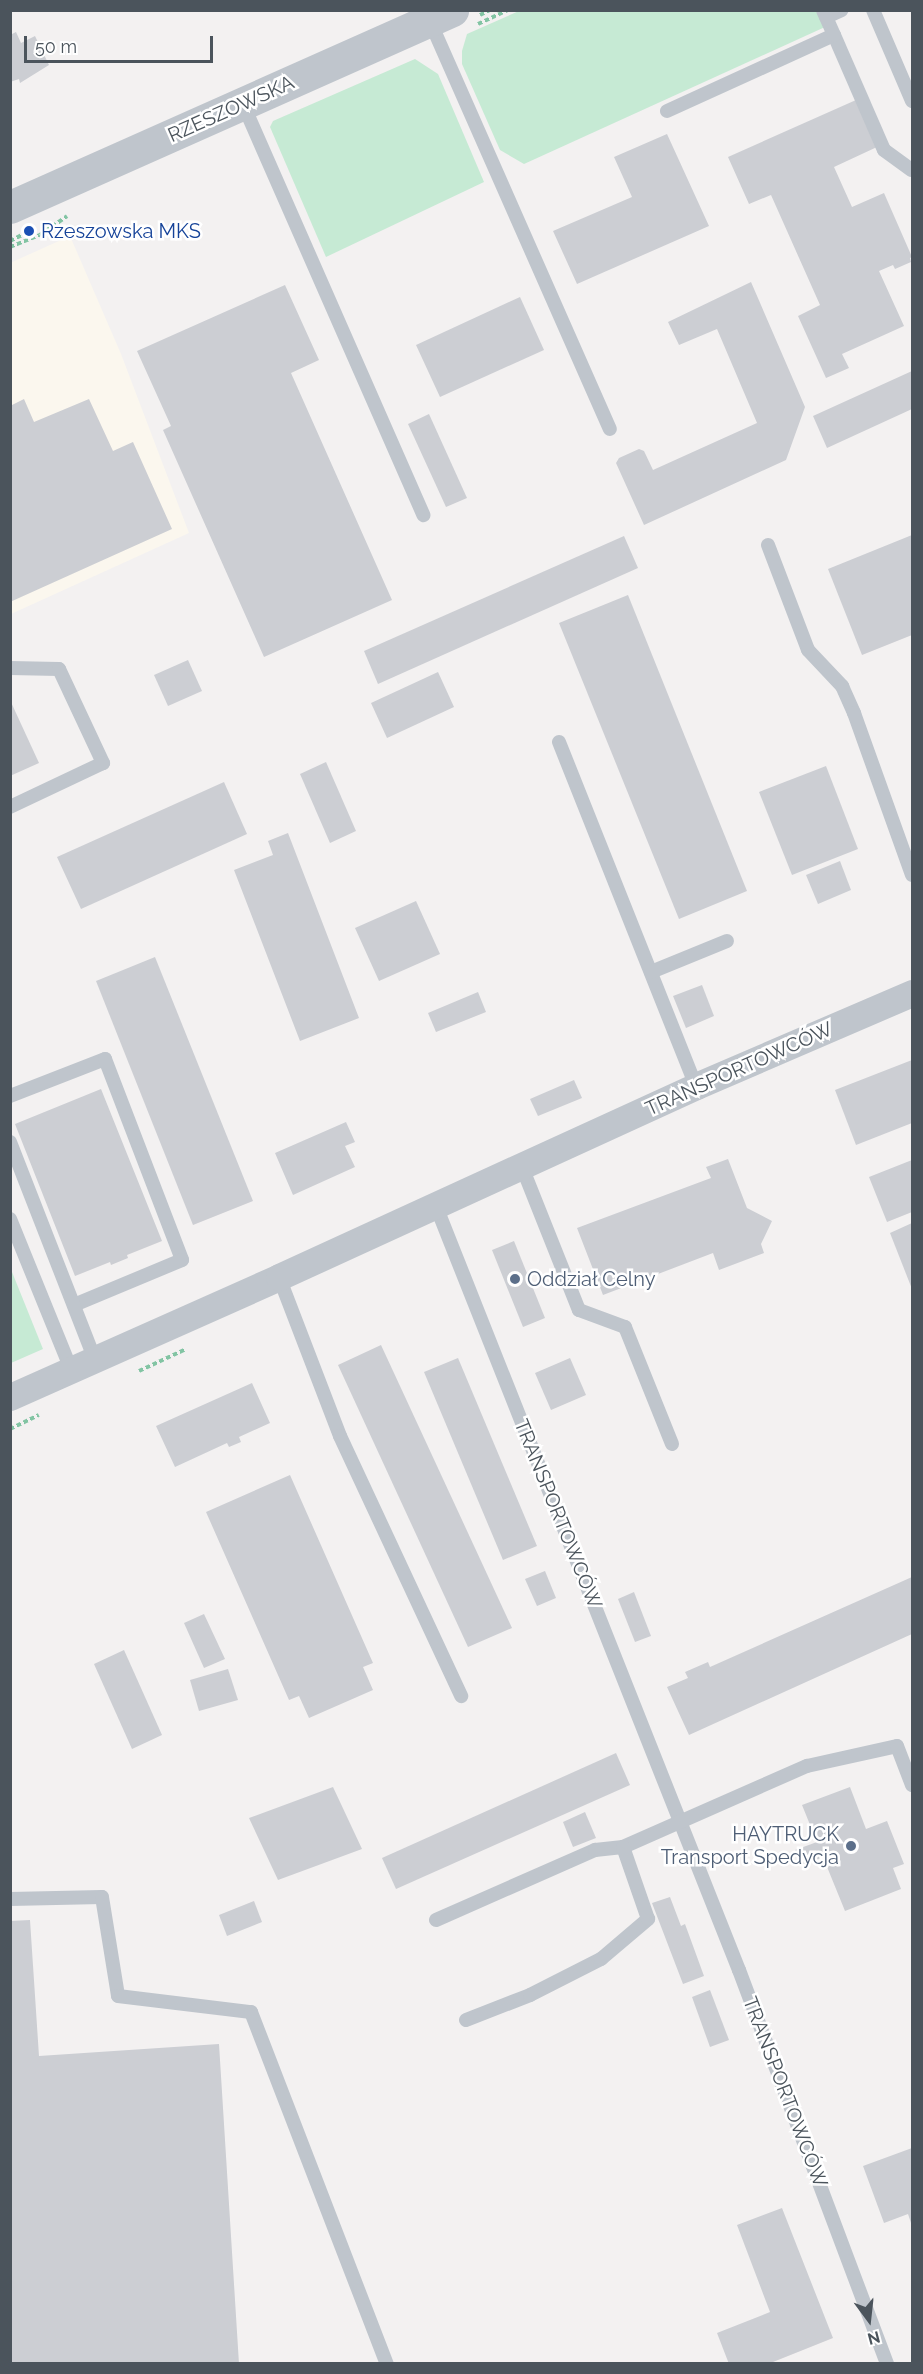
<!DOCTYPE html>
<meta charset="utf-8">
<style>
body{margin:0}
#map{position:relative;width:923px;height:2374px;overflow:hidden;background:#f3f1f1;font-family:Raleway,sans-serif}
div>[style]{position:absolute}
.commercial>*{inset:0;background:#fbf7ee}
.green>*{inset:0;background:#c6ead4}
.building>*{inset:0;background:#ccced3}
.path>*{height:4px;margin-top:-2px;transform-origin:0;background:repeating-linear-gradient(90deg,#82c4a3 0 4.5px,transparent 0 7.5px)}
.service>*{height:14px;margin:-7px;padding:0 7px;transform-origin:7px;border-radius:7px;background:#bfc5cc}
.minor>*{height:27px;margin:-13.5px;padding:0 13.5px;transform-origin:13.5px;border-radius:13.5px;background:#bfc5cc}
.tertiary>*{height:33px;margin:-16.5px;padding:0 16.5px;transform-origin:16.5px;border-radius:16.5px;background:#bfc5cc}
.dots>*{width:16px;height:16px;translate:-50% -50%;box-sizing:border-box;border:3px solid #fff;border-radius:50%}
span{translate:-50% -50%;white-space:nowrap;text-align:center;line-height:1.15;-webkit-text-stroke:5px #fff;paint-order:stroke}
.street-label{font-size:20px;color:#4b545c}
.transit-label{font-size:20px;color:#164399}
.left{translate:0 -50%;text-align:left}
.service-label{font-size:20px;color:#4e5e75}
.right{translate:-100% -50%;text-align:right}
.frame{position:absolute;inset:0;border:12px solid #4b545c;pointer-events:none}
.north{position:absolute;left:839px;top:2290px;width:60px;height:60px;-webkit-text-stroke:4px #fff;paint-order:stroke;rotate:165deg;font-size:16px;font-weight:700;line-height:24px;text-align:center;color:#4b545c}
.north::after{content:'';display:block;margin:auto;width:21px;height:27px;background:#4b545c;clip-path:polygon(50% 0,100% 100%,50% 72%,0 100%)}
.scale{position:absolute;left:24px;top:36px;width:189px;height:27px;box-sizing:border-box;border:3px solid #4b545c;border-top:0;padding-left:8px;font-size:18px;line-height:21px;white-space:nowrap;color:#4b545c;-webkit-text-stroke:4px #fff;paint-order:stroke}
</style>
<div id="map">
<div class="commercial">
<i style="clip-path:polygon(70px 236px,121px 354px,189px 533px,11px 614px,10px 263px)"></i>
</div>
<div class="green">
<i style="clip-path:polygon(519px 11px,817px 11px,825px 27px,524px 164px,500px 150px,462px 64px,462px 51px,467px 34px)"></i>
<i style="clip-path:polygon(415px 59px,438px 74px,484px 182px,326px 257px,270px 127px,273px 121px)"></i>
<i style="clip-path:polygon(10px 1267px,43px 1349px,11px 1363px,10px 1363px)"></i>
</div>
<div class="building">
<i style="clip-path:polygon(16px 32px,21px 43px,35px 36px,49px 65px,20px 83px,19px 79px,10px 82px,10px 35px)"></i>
<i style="clip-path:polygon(856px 100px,877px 147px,834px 167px,852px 207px,884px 193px,912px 257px,910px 258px,911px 262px,895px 269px,893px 265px,879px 271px,904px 326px,842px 354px,849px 368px,826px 378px,798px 316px,820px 305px,771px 195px,749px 204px,728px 157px)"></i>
<i style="clip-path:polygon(667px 134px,709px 226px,577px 284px,553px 231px,632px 197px,614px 157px)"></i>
<i style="clip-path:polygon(751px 282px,805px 407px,786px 460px,644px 525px,616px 463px,619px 458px,639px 449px,644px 451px,653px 470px,757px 423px,717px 329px,679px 345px,668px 322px)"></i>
<i style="clip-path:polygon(285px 285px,319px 360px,291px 373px,392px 600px,264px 657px,163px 430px,171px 426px,137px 351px)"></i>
<i style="clip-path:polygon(520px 297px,544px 350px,440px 397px,416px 345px)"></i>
<i style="clip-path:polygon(912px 371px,912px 409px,827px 448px,813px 416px)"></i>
<i style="clip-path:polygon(24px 399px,34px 422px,89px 399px,113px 451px,133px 442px,172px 529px,10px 602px,10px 406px)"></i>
<i style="clip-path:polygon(429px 414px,467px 498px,446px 507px,408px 424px)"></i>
<i style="clip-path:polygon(912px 535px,912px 635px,862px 655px,828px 569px)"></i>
<i style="clip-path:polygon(624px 536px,638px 568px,378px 684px,364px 651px)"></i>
<i style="clip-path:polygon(628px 595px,747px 891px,679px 919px,559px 623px)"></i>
<i style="clip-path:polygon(188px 660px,202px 691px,168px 706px,154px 675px)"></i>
<i style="clip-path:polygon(438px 672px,454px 707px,387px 738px,371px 703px)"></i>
<i style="clip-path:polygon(10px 700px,39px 763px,10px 776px)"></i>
<i style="clip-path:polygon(326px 762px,356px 831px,330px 843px,300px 774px)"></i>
<i style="clip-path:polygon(826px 766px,858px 849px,792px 875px,759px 792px)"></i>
<i style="clip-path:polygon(224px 782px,247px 834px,81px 909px,57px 857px)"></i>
<i style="clip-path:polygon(288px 833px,359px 1018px,300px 1041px,234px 870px,273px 855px,268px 841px)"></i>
<i style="clip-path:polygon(840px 861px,851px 890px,818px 904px,806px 875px)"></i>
<i style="clip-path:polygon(416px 901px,440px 954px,379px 981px,355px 928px)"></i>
<i style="clip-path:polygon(155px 957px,253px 1201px,193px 1225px,96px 981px)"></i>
<i style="clip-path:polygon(702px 985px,714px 1016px,686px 1028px,673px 996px)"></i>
<i style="clip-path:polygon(478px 992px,486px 1012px,436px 1032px,428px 1013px)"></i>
<i style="clip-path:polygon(912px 1060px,912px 1123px,856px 1145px,835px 1090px)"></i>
<i style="clip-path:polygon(574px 1080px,582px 1098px,538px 1116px,530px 1099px)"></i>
<i style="clip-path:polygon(101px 1089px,162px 1241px,127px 1255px,128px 1258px,111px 1265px,110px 1262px,75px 1276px,15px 1124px)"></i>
<i style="clip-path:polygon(346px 1122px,355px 1142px,345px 1146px,355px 1167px,293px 1195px,275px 1153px)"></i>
<i style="clip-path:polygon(728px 1159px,747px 1208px,772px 1221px,761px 1244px,764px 1253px,719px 1270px,713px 1253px,603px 1295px,577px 1228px,711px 1178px,706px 1167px)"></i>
<i style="clip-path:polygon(912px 1160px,912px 1212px,887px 1222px,869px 1177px)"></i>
<i style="clip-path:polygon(912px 1223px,912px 1289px,890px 1233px)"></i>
<i style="clip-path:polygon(514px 1241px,545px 1318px,523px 1327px,492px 1250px)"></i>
<i style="clip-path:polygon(381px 1345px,512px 1628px,468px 1647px,338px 1365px)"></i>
<i style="clip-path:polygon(458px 1358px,537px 1546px,503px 1560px,424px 1372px)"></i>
<i style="clip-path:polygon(570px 1358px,586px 1395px,551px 1410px,535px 1373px)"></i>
<i style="clip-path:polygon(252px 1383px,270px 1423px,239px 1437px,241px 1442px,229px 1447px,227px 1443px,175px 1467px,156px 1426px)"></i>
<i style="clip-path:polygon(290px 1475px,373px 1663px,363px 1667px,373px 1690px,309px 1718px,299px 1696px,289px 1700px,206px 1512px)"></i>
<i style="clip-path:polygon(545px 1571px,556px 1598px,537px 1606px,525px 1579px)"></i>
<i style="clip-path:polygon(912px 1577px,912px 1634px,689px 1735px,667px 1687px,688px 1678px,685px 1672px,708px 1662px,710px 1667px)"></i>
<i style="clip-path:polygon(634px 1592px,651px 1636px,635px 1642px,618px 1599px)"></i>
<i style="clip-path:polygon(204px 1614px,225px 1659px,204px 1668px,184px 1623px)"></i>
<i style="clip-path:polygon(124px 1650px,162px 1735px,132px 1749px,94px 1664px)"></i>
<i style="clip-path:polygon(228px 1669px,238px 1700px,199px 1711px,190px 1680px)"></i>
<i style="clip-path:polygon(616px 1753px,630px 1785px,396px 1889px,382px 1858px)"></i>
<i style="clip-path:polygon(333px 1787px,362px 1849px,278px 1880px,249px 1818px)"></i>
<i style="clip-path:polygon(850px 1787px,866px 1829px,887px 1821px,904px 1864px,893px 1868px,901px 1889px,845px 1911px,823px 1857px,802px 1866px,795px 1850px,817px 1842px,802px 1805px)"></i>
<i style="clip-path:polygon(585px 1812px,596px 1838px,573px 1847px,563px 1822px)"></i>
<i style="clip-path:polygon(670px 1897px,681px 1926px,685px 1924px,704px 1976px,683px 1984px,652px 1903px)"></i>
<i style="clip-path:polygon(254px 1901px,262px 1922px,227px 1936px,219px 1915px)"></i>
<i style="clip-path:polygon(30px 1920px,39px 2056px,219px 2044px,239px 2364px,10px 2364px,10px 1921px)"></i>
<i style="clip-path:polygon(710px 1990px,729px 2040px,710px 2047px,692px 1997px)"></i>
<i style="clip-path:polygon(912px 2148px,912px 2226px,908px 2214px,884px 2223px,863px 2166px)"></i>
<i style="clip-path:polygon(782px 2208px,833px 2338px,768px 2364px,729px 2364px,717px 2333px,770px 2312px,737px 2225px)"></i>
</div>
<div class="path">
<i style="left:480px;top:15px;width:11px;rotate:-27deg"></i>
<i style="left:478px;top:24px;width:33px;rotate:-25deg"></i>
<i style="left:10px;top:241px;width:13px;rotate:-27deg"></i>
<i style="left:10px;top:247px;width:32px;rotate:-22deg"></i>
<i style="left:40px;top:235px;width:33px;rotate:-35deg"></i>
<i style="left:139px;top:1371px;width:52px;rotate:-25.1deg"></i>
<i style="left:10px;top:1429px;width:32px;rotate:-26deg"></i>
</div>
<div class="service">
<i style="left:873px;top:10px;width:99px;rotate:66.8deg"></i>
<i style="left:826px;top:17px;width:17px;rotate:-24deg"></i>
<i style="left:429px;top:19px;width:448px;rotate:66.2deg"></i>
<i style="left:834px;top:35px;width:125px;rotate:66.5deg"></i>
<i style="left:884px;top:150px;width:34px;rotate:36deg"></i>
<i style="left:243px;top:104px;width:449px;rotate:66.3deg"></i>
<i style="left:667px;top:111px;width:183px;rotate:-24.5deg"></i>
<i style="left:834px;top:35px;width:27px;rotate:-114deg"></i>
<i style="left:768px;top:545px;width:112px;rotate:69.1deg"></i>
<i style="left:808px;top:650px;width:50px;rotate:46.6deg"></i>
<i style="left:842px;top:686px;width:30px;rotate:66deg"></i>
<i style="left:854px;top:713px;width:172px;rotate:70.3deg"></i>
<i style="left:10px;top:668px;width:49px;rotate:1.2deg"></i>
<i style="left:59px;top:669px;width:104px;rotate:64.9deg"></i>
<i style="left:103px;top:763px;width:103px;rotate:154.7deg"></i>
<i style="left:559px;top:742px;width:370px;rotate:68.3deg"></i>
<i style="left:651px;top:972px;width:82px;rotate:-22.2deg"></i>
<i style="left:10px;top:1096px;width:102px;rotate:-21.3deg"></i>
<i style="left:105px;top:1059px;width:215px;rotate:69deg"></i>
<i style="left:182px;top:1260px;width:117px;rotate:157.4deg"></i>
<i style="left:10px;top:1142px;width:232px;rotate:68.7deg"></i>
<i style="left:522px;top:1167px;width:154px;rotate:68.3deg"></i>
<i style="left:579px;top:1310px;width:49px;rotate:20.3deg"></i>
<i style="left:625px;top:1327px;width:126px;rotate:68.1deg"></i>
<i style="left:436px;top:1206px;width:822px;rotate:68.37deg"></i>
<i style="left:739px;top:1970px;width:421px;rotate:69.4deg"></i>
<i style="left:10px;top:1219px;width:162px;rotate:67.9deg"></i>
<i style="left:279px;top:1277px;width:170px;rotate:69deg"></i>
<i style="left:340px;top:1436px;width:287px;rotate:65deg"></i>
<i style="left:10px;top:1899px;width:92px;rotate:-1.2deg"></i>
<i style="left:102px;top:1897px;width:100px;rotate:80.8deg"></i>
<i style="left:118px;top:1996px;width:134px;rotate:6.9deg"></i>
<i style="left:251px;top:2012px;width:377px;rotate:68.9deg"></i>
<i style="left:436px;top:1920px;width:174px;rotate:-23.8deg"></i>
<i style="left:595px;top:1850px;width:28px;rotate:-6deg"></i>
<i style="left:623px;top:1847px;width:201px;rotate:-23.8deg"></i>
<i style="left:807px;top:1766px;width:92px;rotate:-12.5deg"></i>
<i style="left:897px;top:1746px;width:42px;rotate:69deg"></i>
<i style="left:466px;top:2020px;width:69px;rotate:-21.3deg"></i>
<i style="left:530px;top:1995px;width:80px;rotate:-26.9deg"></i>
<i style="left:601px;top:1959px;width:62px;rotate:-40.4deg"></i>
<i style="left:648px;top:1919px;width:76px;rotate:-109.1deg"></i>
</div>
<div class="minor">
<i style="left:10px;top:1397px;width:295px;rotate:-24deg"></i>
<i style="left:279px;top:1277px;width:459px;rotate:-24.6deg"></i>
<i style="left:696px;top:1086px;width:235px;rotate:-23.3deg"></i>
</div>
<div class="tertiary">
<i style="left:10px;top:207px;width:484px;rotate:-24deg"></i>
</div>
<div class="dots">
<i style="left:29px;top:231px;background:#1a4fb4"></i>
<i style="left:515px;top:1279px;background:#5c6f8a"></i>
<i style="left:851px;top:1846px;background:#5c6f8a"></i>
</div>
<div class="street-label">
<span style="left:231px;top:109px;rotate:-24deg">RZESZOWSKA</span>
<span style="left:739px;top:1069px;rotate:-24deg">TRANSPORTOWCÓW</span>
<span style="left:558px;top:1514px;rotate:68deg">TRANSPORTOWCÓW</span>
<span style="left:785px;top:2092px;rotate:69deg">TRANSPORTOWCÓW</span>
</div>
<div class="transit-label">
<span class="left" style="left:41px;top:231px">Rzeszowska MKS</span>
</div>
<div class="service-label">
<span class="left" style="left:527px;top:1279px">Oddział Celny</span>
<span class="right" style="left:839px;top:1846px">HAYTRUCK<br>Transport Spedycja</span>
</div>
<div class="frame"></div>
<div class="north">N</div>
<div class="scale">50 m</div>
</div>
